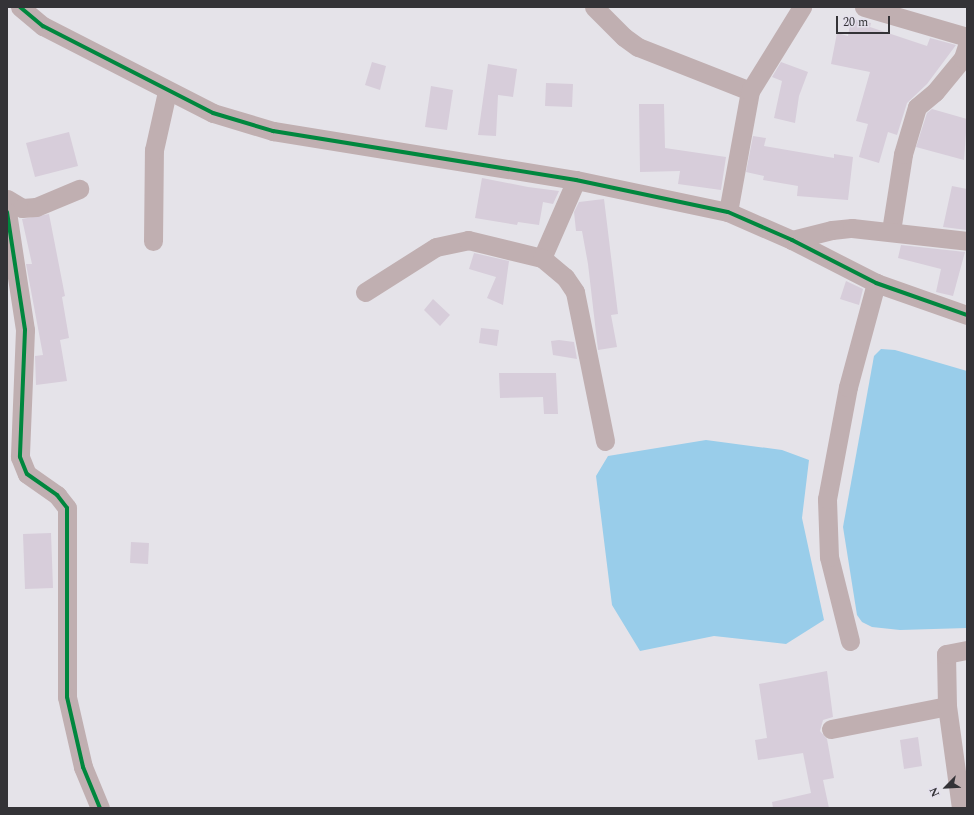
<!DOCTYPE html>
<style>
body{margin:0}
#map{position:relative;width:974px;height:815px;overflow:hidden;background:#e5e3e9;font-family:Spectral,serif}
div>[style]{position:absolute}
.water>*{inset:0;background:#99cdea}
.building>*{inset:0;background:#d7cdda}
.street>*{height:19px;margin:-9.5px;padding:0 9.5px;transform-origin:9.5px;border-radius:9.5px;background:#c0afb1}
.cycleway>*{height:4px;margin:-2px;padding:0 2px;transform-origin:2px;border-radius:2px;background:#00873e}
span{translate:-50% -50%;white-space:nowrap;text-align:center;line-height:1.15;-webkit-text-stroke:3px #e4e0ec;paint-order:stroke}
.frame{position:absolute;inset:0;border:8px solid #343337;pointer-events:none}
.north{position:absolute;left:926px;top:767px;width:40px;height:40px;-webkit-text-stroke:3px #e4e0ec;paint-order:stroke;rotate:246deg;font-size:11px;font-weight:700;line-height:16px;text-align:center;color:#343337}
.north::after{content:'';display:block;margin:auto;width:14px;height:18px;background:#343337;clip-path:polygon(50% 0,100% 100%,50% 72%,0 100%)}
.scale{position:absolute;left:836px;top:16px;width:54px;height:18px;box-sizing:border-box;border:2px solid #343337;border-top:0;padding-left:5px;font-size:12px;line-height:14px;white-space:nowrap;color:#343337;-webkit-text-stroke:3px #e4e0ec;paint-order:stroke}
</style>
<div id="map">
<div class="water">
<i style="clip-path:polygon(881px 349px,895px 350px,967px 371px,967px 628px,900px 630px,872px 627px,862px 622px,857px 615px,843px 527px,874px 356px)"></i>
<i style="clip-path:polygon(706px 440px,782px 450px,809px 460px,802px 518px,824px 620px,786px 644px,714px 636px,640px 651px,612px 605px,596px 476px,608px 456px)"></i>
</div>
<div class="building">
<i style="clip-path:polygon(851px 19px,871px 23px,870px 27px,927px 46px,930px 38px,956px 45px,927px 84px,907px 103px,897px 135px,888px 132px,879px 163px,859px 157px,868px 124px,856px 121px,870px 72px,831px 64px,837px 33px,848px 36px)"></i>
<i style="clip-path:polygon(372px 62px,386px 66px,380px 90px,365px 85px)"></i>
<i style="clip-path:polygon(781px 62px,808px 72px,799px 96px,795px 123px,774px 118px,782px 81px,772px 77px)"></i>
<i style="clip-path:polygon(488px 64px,517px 69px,513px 97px,498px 95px,496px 136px,478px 135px)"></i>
<i style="clip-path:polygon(546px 83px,573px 84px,572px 107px,545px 106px)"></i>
<i style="clip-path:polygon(431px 86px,453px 90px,447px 130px,425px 127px)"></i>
<i style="clip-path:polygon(639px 104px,664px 104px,665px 148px,726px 157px,721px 190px,678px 184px,680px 171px,640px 172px)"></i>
<i style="clip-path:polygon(932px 109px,967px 119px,964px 160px,916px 147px,927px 113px)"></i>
<i style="clip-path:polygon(69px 132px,78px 166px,35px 177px,26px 143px)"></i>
<i style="clip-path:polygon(753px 136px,766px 138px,764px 146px,834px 158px,834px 154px,853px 157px,848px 200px,797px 196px,798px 186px,763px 180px,764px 176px,746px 172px)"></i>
<i style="clip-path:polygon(482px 178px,528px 187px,559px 191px,553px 204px,543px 202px,539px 225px,518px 222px,517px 225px,475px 218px)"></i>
<i style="clip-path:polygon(952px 186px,967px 189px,967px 230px,943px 227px)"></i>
<i style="clip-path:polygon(604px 199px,618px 314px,611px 315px,617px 347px,598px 350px,588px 264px,582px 231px,576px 231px,574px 212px,579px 202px)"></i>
<i style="clip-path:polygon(49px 214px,65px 296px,62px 297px,69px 338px,60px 340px,67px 381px,36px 385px,35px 356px,43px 355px,26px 264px,32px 264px,22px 219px)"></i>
<i style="clip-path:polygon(901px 245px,965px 252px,953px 296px,936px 292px,941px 269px,898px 258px)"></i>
<i style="clip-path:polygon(474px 253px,509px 261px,503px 305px,487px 298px,496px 277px,469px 269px)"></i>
<i style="clip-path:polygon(846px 281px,863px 289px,859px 305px,840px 299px)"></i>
<i style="clip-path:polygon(433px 299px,450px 315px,440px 326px,424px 310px)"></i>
<i style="clip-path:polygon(481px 328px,499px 330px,497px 346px,479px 343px)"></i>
<i style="clip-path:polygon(559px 340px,574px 342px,577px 359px,553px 355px,551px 341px)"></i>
<i style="clip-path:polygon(499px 373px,556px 373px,558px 414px,544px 414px,543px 397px,500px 398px)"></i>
<i style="clip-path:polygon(51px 533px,53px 588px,25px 589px,23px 534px)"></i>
<i style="clip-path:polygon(131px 542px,149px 543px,148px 564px,130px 563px)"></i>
<i style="clip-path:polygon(827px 671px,833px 717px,823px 720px,820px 731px,827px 739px,834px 778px,823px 780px,829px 808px,773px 808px,772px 802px,811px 793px,803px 753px,758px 760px,755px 740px,767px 738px,759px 684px)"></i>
<i style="clip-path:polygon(918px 737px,922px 766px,904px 769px,900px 740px)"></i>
</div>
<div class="street">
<i style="left:20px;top:7px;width:30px;rotate:40deg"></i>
<i style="left:43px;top:26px;width:191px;rotate:27.1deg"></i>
<i style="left:213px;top:113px;width:63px;rotate:16.7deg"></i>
<i style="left:273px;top:131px;width:307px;rotate:9.2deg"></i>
<i style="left:576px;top:180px;width:155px;rotate:11.9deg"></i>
<i style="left:728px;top:212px;width:70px;rotate:23.6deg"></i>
<i style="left:792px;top:240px;width:94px;rotate:27.1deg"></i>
<i style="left:876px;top:283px;width:96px;rotate:19.4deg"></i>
<i style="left:594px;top:7px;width:42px;rotate:45deg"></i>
<i style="left:624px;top:37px;width:17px;rotate:36deg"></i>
<i style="left:638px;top:47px;width:120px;rotate:21.4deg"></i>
<i style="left:864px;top:7px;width:107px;rotate:16.2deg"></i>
<i style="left:7px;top:199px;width:17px;rotate:31deg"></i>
<i style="left:22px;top:208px;width:14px;rotate:-4deg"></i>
<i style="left:36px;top:207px;width:47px;rotate:-22.7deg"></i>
<i style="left:7px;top:212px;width:119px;rotate:81.3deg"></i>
<i style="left:25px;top:330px;width:127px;rotate:92.3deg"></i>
<i style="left:20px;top:457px;width:18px;rotate:68deg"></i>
<i style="left:27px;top:474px;width:37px;rotate:35deg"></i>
<i style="left:57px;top:495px;width:16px;rotate:52deg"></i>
<i style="left:67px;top:508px;width:189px;rotate:90deg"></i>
<i style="left:67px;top:697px;width:72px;rotate:77.1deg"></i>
<i style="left:83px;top:767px;width:44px;rotate:67.5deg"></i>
<i style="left:728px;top:212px;width:123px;rotate:-79.7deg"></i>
<i style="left:750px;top:91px;width:99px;rotate:-58.2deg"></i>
<i style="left:891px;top:231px;width:78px;rotate:-81.1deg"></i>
<i style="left:903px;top:154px;width:49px;rotate:-73.4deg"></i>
<i style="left:917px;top:107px;width:23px;rotate:-40deg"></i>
<i style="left:935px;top:92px;width:44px;rotate:-50.5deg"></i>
<i style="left:963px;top:58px;width:13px;rotate:-72deg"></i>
<i style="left:792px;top:240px;width:41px;rotate:-14deg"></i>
<i style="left:832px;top:230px;width:20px;rotate:-6deg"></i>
<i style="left:852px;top:228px;width:116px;rotate:6.4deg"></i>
<i style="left:153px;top:241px;width:91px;rotate:-89.4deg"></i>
<i style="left:154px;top:150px;width:59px;rotate:-77.4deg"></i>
<i style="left:542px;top:258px;width:85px;rotate:-66.4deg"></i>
<i style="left:365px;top:292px;width:84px;rotate:-32.4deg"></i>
<i style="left:436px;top:247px;width:33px;rotate:-12deg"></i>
<i style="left:468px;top:240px;width:76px;rotate:13.7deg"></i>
<i style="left:542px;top:258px;width:30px;rotate:40deg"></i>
<i style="left:565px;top:277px;width:18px;rotate:56deg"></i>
<i style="left:575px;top:292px;width:152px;rotate:78.6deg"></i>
<i style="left:850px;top:641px;width:87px;rotate:-104deg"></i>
<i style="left:829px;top:557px;width:58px;rotate:-92deg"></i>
<i style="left:827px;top:499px;width:114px;rotate:-79.4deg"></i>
<i style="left:848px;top:387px;width:108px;rotate:-74.9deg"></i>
<i style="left:831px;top:729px;width:118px;rotate:-11.2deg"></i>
<i style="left:961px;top:808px;width:103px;rotate:-97.8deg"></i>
<i style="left:947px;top:706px;width:52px;rotate:-91.1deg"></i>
<i style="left:946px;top:654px;width:21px;rotate:-11deg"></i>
</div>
<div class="cycleway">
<i style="left:20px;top:7px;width:30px;rotate:40deg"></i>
<i style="left:43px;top:26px;width:191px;rotate:27.1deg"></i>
<i style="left:213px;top:113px;width:63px;rotate:16.7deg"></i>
<i style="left:273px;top:131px;width:307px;rotate:9.2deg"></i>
<i style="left:576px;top:180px;width:155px;rotate:11.9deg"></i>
<i style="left:728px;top:212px;width:70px;rotate:23.6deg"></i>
<i style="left:792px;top:240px;width:94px;rotate:27.1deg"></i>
<i style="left:876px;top:283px;width:96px;rotate:19.4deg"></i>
<i style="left:7px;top:212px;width:119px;rotate:81.3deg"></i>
<i style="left:25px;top:330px;width:127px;rotate:92.3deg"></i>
<i style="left:20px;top:457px;width:18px;rotate:68deg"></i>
<i style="left:27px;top:474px;width:37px;rotate:35deg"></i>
<i style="left:57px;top:495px;width:16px;rotate:52deg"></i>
<i style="left:67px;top:508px;width:189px;rotate:90deg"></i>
<i style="left:67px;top:697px;width:72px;rotate:77.1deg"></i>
<i style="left:83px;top:767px;width:44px;rotate:67.5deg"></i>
</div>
<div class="frame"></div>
<div class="north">N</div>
<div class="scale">20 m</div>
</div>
